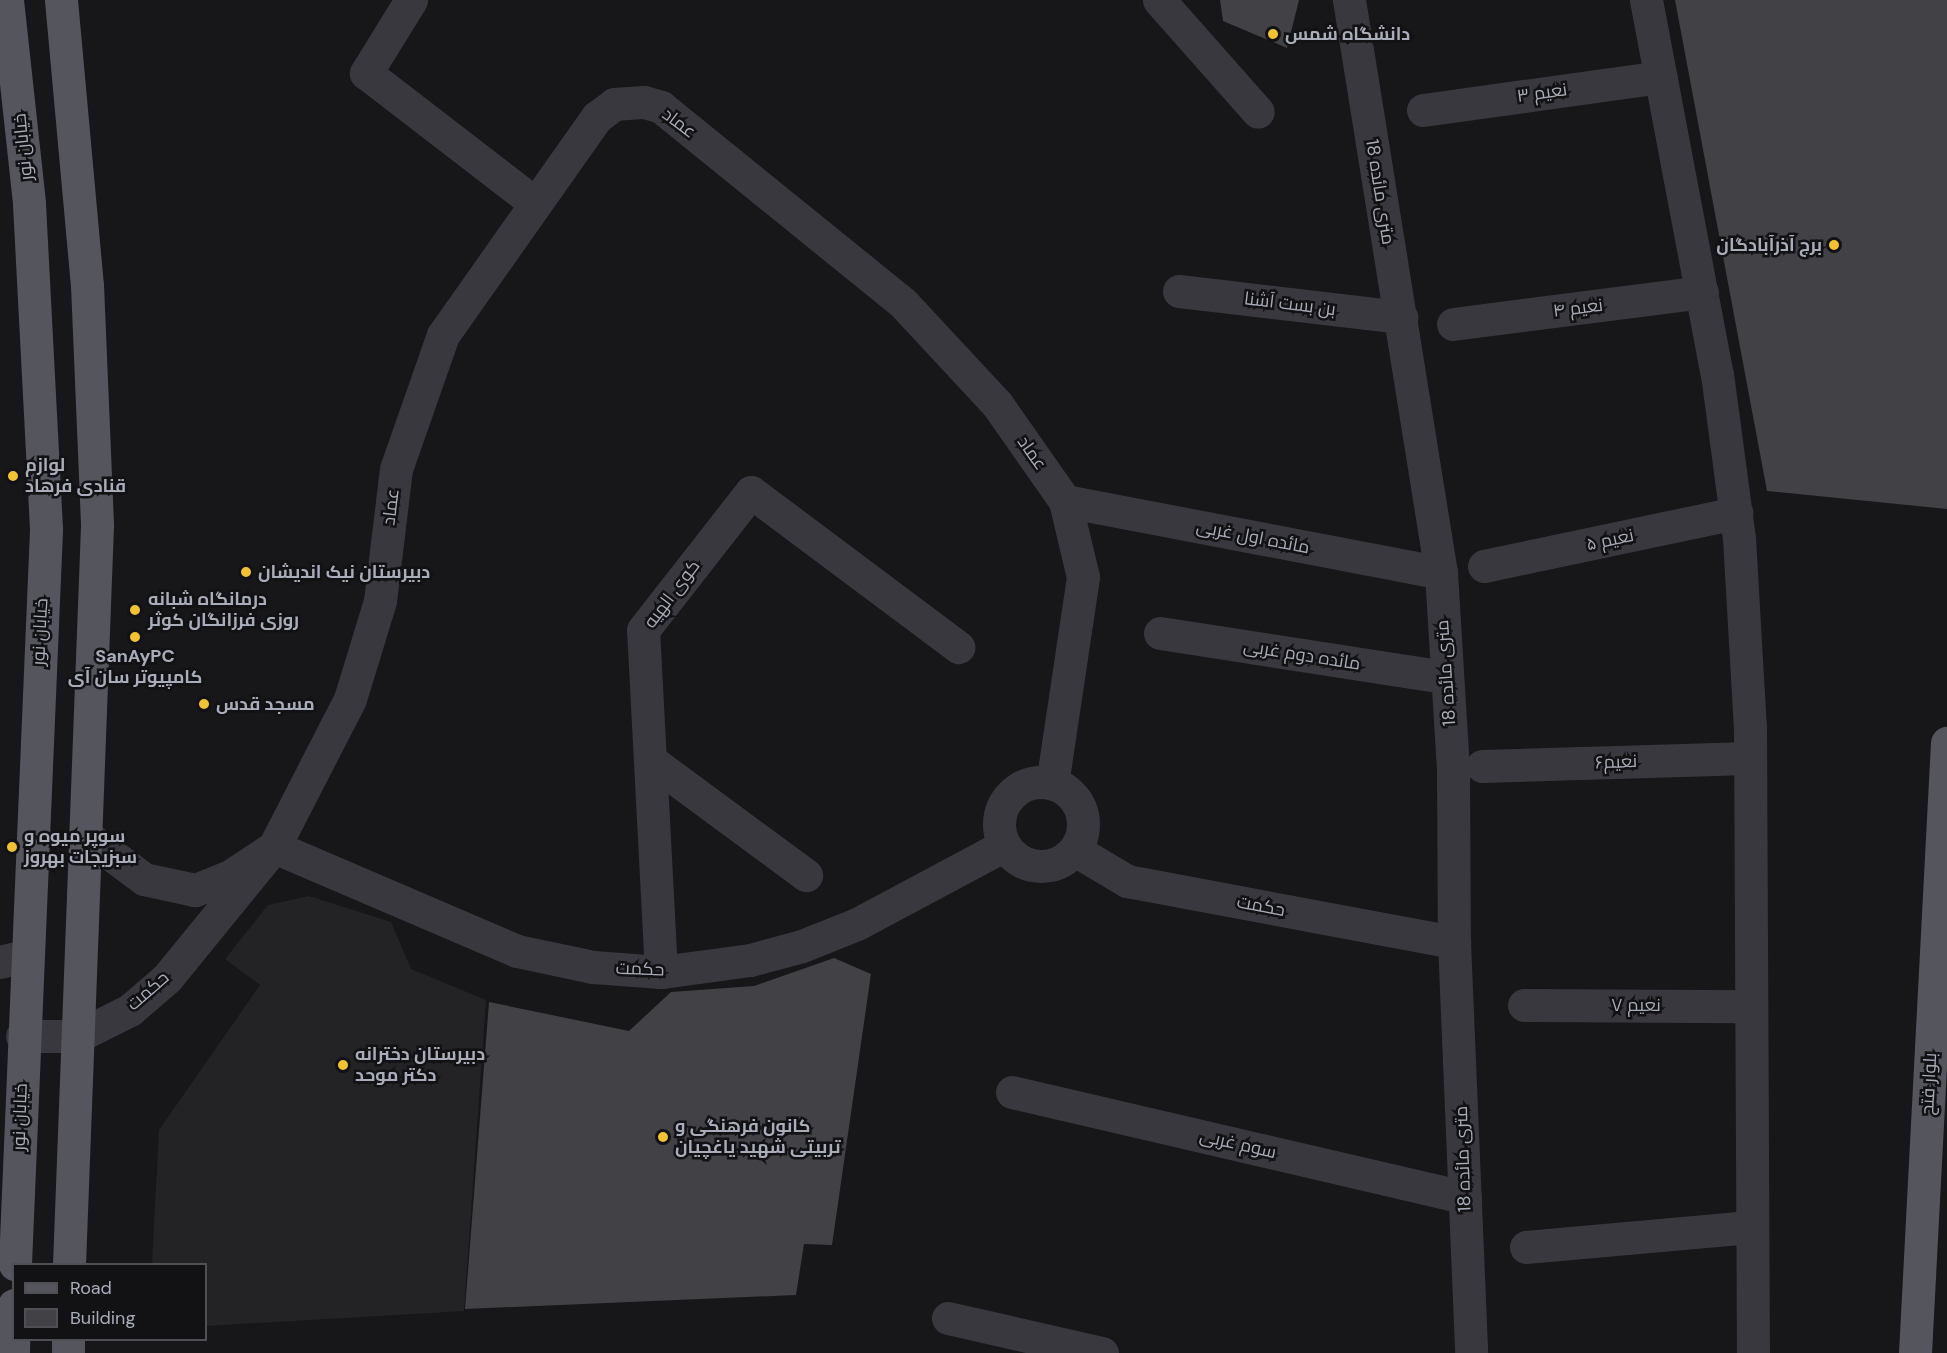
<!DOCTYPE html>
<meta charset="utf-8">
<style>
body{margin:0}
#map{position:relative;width:1947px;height:1353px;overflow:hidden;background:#171719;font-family:"DM Sans",Cairo,sans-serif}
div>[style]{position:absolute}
.built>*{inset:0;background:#232326}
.building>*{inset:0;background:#414146}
.minor>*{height:33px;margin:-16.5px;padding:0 16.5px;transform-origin:16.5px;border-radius:16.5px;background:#38383e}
.minor>.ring{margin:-16.5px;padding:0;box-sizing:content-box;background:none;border:33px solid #38383e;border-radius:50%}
.major>*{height:33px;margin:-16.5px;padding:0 16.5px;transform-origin:16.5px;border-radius:16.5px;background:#54555d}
.dots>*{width:16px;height:16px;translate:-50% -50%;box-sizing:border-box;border:3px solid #121214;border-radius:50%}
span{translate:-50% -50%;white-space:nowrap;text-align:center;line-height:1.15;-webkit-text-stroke:5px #121214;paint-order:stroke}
.poi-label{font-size:18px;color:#a9acb9;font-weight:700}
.left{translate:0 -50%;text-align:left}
.right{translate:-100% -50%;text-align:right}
.street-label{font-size:18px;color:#a9acb9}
.legend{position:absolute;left:12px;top:1263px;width:195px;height:78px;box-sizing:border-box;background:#121214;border:2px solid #4e5056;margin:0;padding:8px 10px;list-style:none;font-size:18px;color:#a9acb9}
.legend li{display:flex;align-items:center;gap:12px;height:30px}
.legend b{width:30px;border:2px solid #4e5056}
</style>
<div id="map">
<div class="built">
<i style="clip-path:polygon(309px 896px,391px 922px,411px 969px,486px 1000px,464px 1311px,206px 1326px,206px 1264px,152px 1264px,159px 1130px,260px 985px,225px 959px,268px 905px)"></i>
</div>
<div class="building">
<i style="clip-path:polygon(1220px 0,1299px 0,1287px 48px,1223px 21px)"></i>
<i style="clip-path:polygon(1675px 0,1947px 0,1947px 509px,1767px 491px)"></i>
<i style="clip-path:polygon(834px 958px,871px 974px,832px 1245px,804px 1244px,796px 1295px,465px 1309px,489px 1002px,629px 1031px,671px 992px,754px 986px)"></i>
</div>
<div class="minor">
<i style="left:411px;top:0;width:86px;rotate:121.7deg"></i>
<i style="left:366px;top:73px;width:213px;rotate:37.6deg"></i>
<i style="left:1159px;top:0;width:149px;rotate:48.5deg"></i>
<i style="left:1349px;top:0;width:580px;rotate:80.88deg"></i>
<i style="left:1441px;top:573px;width:194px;rotate:86.5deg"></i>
<i style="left:1453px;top:767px;width:175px;rotate:89.7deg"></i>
<i style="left:1454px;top:942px;width:411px;rotate:87.6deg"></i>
<i style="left:1646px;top:0;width:381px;rotate:79.3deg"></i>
<i style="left:1717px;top:374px;width:165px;rotate:82.4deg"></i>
<i style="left:1739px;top:538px;width:188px;rotate:86.7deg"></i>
<i style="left:1750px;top:726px;width:627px;rotate:89.73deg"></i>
<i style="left:1423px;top:110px;width:240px;rotate:-7.9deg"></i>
<i style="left:1179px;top:291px;width:224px;rotate:6.7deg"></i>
<i style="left:1453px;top:324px;width:251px;rotate:-7.3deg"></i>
<i style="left:1065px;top:501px;width:383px;rotate:10.8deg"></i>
<i style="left:1484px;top:566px;width:258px;rotate:-11.9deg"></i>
<i style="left:1160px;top:633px;width:287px;rotate:8.8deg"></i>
<i style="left:650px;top:760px;width:194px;rotate:36.4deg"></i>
<i style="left:1482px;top:766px;width:267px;rotate:-1.7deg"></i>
<i class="ring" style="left:999px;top:782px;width:51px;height:51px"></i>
<i style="left:1003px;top:846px;width:166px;rotate:151.9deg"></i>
<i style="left:857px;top:924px;width:59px;rotate:158.2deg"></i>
<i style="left:802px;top:946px;width:54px;rotate:164.9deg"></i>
<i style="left:750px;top:960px;width:90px;rotate:172.3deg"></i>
<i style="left:661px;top:972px;width:68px;rotate:-175.8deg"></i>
<i style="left:593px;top:967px;width:78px;rotate:-168.1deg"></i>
<i style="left:517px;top:951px;width:264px;rotate:-156.8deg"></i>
<i style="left:274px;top:847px;width:166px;rotate:-62.8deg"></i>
<i style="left:350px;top:699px;width:102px;rotate:-73deg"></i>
<i style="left:380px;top:601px;width:133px;rotate:-83.1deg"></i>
<i style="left:396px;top:469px;width:142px;rotate:-70.7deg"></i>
<i style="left:443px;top:335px;width:267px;rotate:-54.8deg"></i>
<i style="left:597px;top:117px;width:21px;rotate:-37deg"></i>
<i style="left:614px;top:104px;width:30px;rotate:-4deg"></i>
<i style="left:644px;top:102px;width:18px;rotate:16deg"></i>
<i style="left:661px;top:107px;width:311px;rotate:39deg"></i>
<i style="left:903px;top:303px;width:138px;rotate:47.1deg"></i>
<i style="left:997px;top:404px;width:118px;rotate:55deg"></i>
<i style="left:1065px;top:501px;width:78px;rotate:76.7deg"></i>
<i style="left:1083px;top:577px;width:209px;rotate:98.5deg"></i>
<i style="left:1075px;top:850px;width:61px;rotate:30.8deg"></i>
<i style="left:1127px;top:881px;width:333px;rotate:10.6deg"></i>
<i style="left:0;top:962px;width:25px;rotate:-14deg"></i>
<i style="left:661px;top:972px;width:342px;rotate:-93deg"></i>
<i style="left:643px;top:630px;width:175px;rotate:-52deg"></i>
<i style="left:751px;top:492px;width:259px;rotate:36.8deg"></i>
<i style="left:1524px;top:1005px;width:224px;rotate:0.3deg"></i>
<i style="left:22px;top:1036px;width:56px"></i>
<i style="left:78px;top:1036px;width:58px;rotate:-26.6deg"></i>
<i style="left:130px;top:1010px;width:49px;rotate:-40.9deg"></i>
<i style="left:167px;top:978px;width:169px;rotate:-50.8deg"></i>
<i style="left:274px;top:847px;width:53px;rotate:146.6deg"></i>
<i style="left:230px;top:876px;width:38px;rotate:158deg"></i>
<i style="left:195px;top:890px;width:52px;rotate:-167.8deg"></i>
<i style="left:144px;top:879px;width:74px;rotate:-143.3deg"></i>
<i style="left:1012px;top:1092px;width:465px;rotate:13.1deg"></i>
<i style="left:1526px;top:1247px;width:225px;rotate:-5.1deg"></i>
<i style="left:948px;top:1318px;width:158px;rotate:12.8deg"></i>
</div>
<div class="major">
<i style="left:7px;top:0;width:205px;rotate:83.8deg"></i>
<i style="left:29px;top:204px;width:326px;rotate:87deg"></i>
<i style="left:46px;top:530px;width:735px;rotate:92.42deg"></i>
<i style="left:61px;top:0;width:286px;rotate:84.8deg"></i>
<i style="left:87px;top:285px;width:241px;rotate:87.6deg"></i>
<i style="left:97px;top:526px;width:739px;rotate:92.17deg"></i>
<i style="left:68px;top:1340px;width:13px;rotate:90deg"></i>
<i style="left:13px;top:1353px;width:48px;rotate:-88.8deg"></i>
<i style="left:1915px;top:1353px;width:611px;rotate:-87deg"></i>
</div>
<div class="dots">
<i style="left:1273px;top:34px;background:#f2c235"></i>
<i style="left:1834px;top:245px;background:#f2c235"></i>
<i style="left:13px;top:476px;background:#f2c235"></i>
<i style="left:246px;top:572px;background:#f2c235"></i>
<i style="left:135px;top:610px;background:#f2c235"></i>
<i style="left:135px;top:637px;background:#f2c235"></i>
<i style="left:204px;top:704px;background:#f2c235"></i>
<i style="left:12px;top:847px;background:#f2c235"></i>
<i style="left:343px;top:1065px;background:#f2c235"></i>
<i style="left:663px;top:1137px;background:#f2c235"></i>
</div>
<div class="poi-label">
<span class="left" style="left:1285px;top:34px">دانشگاه شمس</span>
<span class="right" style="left:1822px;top:245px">برج آذرآبادگان</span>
<span class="left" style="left:25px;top:476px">لوازم<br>قنادی فرهاد</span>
<span class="left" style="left:258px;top:572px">دبیرستان نیک اندیشان</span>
<span class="left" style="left:148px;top:610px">درمانگاه شبانه<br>روزی فرزانگان کوثر</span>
<span style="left:135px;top:667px">SanAyPC<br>کامپیوتر سان آی</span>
<span class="left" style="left:216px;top:704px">مسجد قدس</span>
<span class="left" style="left:24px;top:847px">سوپر میوه و<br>سبزیجات بهروز</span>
<span class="left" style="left:355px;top:1065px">دبیرستان دخترانه<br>دکتر موحد</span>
<span class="left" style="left:675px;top:1137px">کانون فرهنگی و<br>تربیتی شهید یاغچیان</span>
</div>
<div class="street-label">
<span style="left:1542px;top:93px;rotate:-8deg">نعیم ۳</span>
<span style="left:679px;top:123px;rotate:37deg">عماد</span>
<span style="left:23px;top:147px;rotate:-96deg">خیابان نور</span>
<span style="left:1380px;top:192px;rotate:81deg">18 متری مائده</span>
<span style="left:1290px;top:304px;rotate:7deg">بن بست آشنا</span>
<span style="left:1578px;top:308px;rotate:-7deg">نعیم ۴</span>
<span style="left:1032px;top:453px;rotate:55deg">عماد</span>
<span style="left:391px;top:507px;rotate:-83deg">عماد</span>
<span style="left:1253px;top:537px;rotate:11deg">مائده اول غربی</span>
<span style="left:1610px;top:540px;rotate:-12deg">نعیم ۵</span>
<span style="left:672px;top:594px;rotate:-53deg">کوی الهیه</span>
<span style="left:40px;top:632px;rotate:-87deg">خیابان نور</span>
<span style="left:1302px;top:655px;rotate:9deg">مائده دوم غربی</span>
<span style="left:1446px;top:673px;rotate:-94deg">18 متری مائده</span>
<span style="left:1616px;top:762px;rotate:-2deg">نعیم۶</span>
<span style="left:1261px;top:906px;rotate:11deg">حکمت</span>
<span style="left:640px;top:969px;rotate:2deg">حکمت</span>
<span style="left:148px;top:991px;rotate:-41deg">حکمت</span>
<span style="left:1636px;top:1005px">نعیم ۷</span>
<span style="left:1929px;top:1084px;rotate:-87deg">بلوار فتح</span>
<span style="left:20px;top:1117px;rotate:-88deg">خیابان نور</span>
<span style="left:1238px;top:1144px;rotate:13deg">سوم غربی</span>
<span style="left:1463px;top:1159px;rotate:-92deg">18 متری مائده</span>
</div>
<ul class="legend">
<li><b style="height:8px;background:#54555d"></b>Road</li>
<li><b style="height:16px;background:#414146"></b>Building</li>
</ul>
</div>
